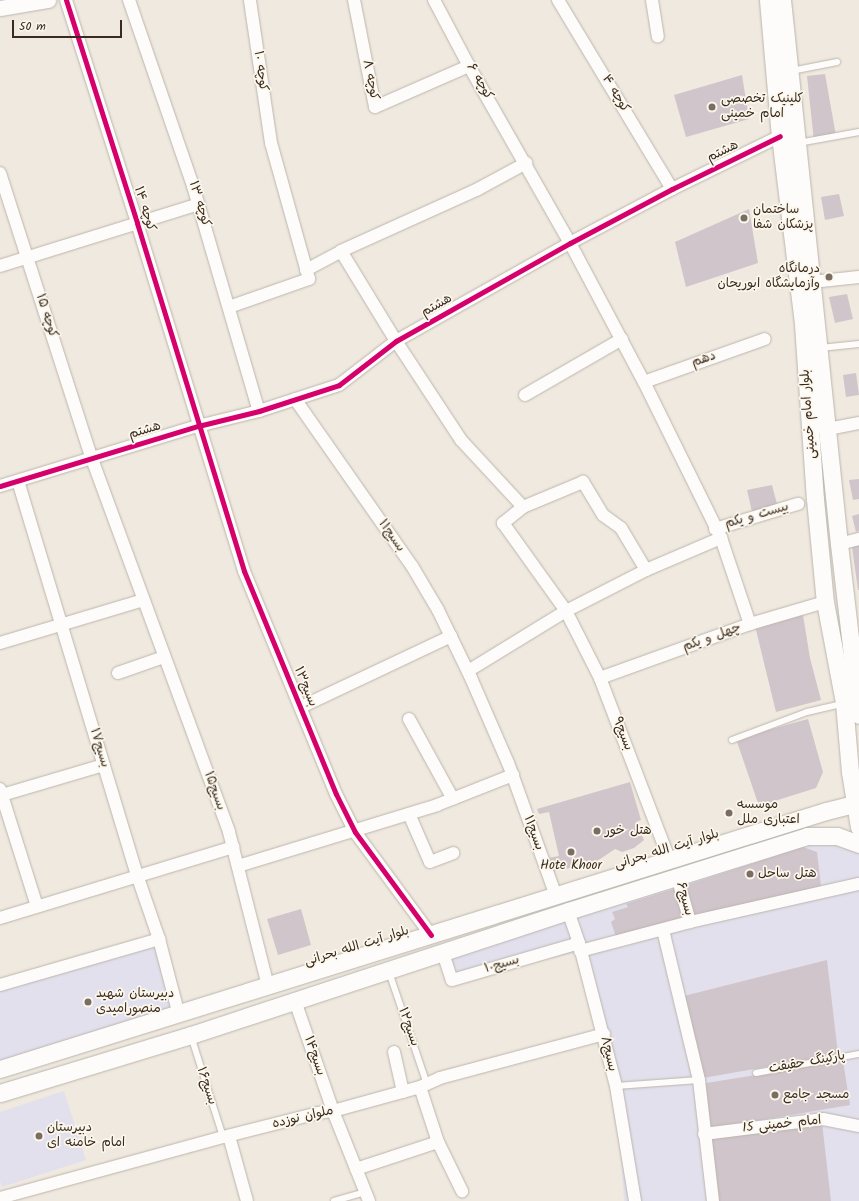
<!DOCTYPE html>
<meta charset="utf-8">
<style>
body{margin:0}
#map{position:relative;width:859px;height:1201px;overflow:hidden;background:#f0e9df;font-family:Kalam,"Playpen Sans Arabic",sans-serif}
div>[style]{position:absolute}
.built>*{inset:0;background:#e2e0ed}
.building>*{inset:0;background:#d0c5cb}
.roads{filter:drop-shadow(0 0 1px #bbb5ad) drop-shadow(0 0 1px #bbb5ad)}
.service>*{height:6px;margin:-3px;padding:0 3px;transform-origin:3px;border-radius:3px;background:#fdfcfa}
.minor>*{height:12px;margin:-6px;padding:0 6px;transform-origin:6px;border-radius:6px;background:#fdfcfa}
.tertiary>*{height:15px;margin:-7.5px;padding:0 7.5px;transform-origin:7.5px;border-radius:7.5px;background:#fdfcfa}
.secondary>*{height:17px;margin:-8.5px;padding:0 8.5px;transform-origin:8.5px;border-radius:8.5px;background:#fdfcfa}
.cycleway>*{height:5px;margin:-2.5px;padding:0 2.5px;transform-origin:2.5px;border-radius:2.5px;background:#d6006c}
.dots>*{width:11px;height:11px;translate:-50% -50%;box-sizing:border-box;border:2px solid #fbf7ec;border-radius:50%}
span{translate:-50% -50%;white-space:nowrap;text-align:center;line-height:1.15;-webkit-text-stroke:3.5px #fbf7ec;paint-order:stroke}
.street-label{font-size:13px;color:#3b2a1e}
.poi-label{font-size:13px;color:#3b2a1e}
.left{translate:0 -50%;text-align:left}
.right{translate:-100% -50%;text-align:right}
.scale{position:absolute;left:12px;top:20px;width:110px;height:18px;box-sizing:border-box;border:2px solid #3b2a1e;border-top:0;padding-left:5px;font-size:12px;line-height:14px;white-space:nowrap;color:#3b2a1e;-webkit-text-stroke:3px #fbf7ec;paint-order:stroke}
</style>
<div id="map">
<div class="built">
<i style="clip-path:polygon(780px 844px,859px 844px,859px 1201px,624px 1201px,617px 1091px,585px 951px,452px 980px,443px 953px)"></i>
<i style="clip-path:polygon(158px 944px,179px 1015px,0 1069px,0 990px)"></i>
<i style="clip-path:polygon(64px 1091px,86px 1160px,2px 1187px,0 1181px,0 1112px)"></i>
</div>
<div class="building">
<i style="clip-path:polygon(825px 74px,836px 136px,814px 141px,807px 76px)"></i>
<i style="clip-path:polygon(742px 75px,749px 119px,686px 137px,674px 95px)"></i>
<i style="clip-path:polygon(839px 194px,844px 216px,825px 220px,821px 197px)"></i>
<i style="clip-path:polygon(749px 209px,758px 263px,686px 287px,675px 242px)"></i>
<i style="clip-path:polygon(847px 294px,853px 319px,835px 323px,829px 297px)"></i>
<i style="clip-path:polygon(856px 373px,859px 395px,846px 397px,843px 375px)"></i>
<i style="clip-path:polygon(859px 479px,859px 499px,853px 500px,849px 480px)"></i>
<i style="clip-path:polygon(772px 485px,777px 504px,752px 512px,747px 490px)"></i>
<i style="clip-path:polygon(859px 514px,859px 531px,856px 532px,852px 516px)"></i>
<i style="clip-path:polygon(859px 545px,859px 590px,858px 590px,852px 547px)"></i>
<i style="clip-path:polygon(803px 615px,810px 658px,821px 700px,776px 712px,755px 626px)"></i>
<i style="clip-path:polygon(808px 719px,823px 772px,816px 788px,759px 806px,736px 739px)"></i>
<i style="clip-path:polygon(630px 782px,641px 820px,636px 822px,644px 840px,634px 848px,622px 852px,615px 849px,597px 861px,578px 862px,570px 868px,551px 872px,548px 858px,559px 856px,549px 812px,539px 814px,537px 809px)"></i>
<i style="clip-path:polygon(803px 847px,817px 852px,821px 886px,695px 919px,687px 885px)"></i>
<i style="clip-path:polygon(674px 889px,683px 919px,617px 940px,611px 922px,615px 919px,612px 912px,628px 907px,626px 904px)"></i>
<i style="clip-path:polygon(301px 909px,311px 945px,278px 955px,267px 919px)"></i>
<i style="clip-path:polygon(827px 960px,838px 1054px,703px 1078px,684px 996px)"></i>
<i style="clip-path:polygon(843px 1061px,850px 1105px,708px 1129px,700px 1084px)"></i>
<i style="clip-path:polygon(822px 1123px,831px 1201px,713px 1201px,706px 1138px)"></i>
</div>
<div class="roads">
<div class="service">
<i style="left:791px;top:71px;width:47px;rotate:-11.1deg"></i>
<i style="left:798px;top:143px;width:62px;rotate:-10.2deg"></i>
<i style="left:820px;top:348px;width:39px;rotate:-6deg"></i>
<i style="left:732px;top:740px;width:80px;rotate:-20.5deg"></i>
<i style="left:807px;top:712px;width:37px;rotate:-13deg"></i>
<i style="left:389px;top:972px;width:118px;rotate:71.3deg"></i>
<i style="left:191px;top:1036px;width:106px;rotate:72.4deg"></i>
<i style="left:756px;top:1073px;width:105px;rotate:-10.5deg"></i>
<i style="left:616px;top:1086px;width:83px;rotate:-4.1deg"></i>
<i style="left:334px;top:1201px;width:33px;rotate:-16deg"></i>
</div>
<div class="minor">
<i style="left:66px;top:0;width:234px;rotate:72.3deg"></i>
<i style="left:137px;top:223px;width:364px;rotate:72.9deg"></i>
<i style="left:244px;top:571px;width:241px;rotate:67.6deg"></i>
<i style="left:336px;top:794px;width:42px;rotate:63.4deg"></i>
<i style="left:355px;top:832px;width:128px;rotate:53.6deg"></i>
<i style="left:129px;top:0;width:197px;rotate:71deg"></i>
<i style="left:193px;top:186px;width:234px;rotate:73.7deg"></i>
<i style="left:354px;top:0;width:109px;rotate:78.9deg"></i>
<i style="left:375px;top:107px;width:103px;rotate:-23.6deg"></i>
<i style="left:434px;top:0;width:75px;rotate:62.1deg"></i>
<i style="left:469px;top:66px;width:204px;rotate:60.3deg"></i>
<i style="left:570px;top:243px;width:157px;rotate:62deg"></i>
<i style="left:644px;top:382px;width:174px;rotate:63.7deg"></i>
<i style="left:721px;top:538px;width:91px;rotate:71.4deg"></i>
<i style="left:558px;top:0;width:221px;rotate:58.9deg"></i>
<i style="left:652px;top:0;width:37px;rotate:81deg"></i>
<i style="left:0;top:173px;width:300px;rotate:72.2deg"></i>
<i style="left:92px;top:459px;width:397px;rotate:69.8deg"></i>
<i style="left:229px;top:832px;width:159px;rotate:75.8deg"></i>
<i style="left:341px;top:251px;width:105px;rotate:58.6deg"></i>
<i style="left:396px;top:341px;width:118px;rotate:56.7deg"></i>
<i style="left:461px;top:440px;width:91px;rotate:47.2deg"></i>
<i style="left:0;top:266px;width:208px;rotate:-17.3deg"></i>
<i style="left:306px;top:270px;width:40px;rotate:-28deg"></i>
<i style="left:341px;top:251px;width:150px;rotate:-24.3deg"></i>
<i style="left:478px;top:189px;width:55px;rotate:-28.4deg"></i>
<i style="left:812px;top:282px;width:47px;rotate:-6.1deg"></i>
<i style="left:229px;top:307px;width:85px;rotate:-19.3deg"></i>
<i style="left:309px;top:279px;width:141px;rotate:-105.6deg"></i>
<i style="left:271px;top:143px;width:145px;rotate:-98.4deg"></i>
<i style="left:644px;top:382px;width:128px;rotate:-19.6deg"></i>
<i style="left:525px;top:395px;width:112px;rotate:-30deg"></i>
<i style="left:295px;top:399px;width:204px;rotate:55deg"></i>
<i style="left:412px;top:566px;width:51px;rotate:59.4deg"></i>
<i style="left:438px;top:610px;width:76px;rotate:64.1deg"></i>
<i style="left:828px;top:429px;width:32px;rotate:-11deg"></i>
<i style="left:18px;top:481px;width:412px;rotate:73.2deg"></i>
<i style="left:137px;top:875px;width:68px;rotate:71deg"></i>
<i style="left:159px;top:939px;width:79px;rotate:75.3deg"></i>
<i style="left:0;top:486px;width:207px;rotate:-16.9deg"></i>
<i style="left:198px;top:426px;width:63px;rotate:-13.8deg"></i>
<i style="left:259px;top:411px;width:84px;rotate:-18deg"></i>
<i style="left:339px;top:385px;width:72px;rotate:-37.7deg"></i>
<i style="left:396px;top:341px;width:200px;rotate:-29.4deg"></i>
<i style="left:570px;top:243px;width:115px;rotate:-27.9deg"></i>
<i style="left:672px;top:189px;width:120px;rotate:-26.1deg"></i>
<i style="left:715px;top:529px;width:87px;rotate:-16.8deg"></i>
<i style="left:839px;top:544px;width:21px;rotate:-14deg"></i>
<i style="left:646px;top:570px;width:49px;rotate:-120.8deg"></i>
<i style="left:621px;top:528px;width:22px;rotate:-144deg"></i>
<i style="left:603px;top:515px;width:39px;rotate:-121deg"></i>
<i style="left:583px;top:482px;width:65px;rotate:157.4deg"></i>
<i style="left:523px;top:507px;width:26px;rotate:141deg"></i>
<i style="left:503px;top:523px;width:108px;rotate:54.4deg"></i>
<i style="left:566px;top:611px;width:75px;rotate:63.1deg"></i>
<i style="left:600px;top:678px;width:196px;rotate:69.1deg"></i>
<i style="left:0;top:643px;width:149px;rotate:-16.7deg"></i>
<i style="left:118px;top:673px;width:49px;rotate:-19.2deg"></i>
<i style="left:600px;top:678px;width:159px;rotate:-19.8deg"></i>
<i style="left:750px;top:624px;width:78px;rotate:-16.3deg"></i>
<i style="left:301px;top:707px;width:166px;rotate:-25.3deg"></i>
<i style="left:409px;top:719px;width:91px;rotate:61.2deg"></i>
<i style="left:0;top:789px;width:123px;rotate:72.5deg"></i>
<i style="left:2px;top:795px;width:106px;rotate:-16.4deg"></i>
<i style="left:409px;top:814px;width:52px;rotate:66.4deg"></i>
<i style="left:430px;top:862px;width:25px;rotate:-21deg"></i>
<i style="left:238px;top:866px;width:208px;rotate:-17deg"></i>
<i style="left:437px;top:805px;width:82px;rotate:-21.5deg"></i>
<i style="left:677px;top:876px;width:48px;rotate:74.2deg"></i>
<i style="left:556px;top:896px;width:141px;rotate:-109.8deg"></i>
<i style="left:508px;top:763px;width:100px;rotate:-113.5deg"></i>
<i style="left:468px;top:671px;width:115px;rotate:-31.5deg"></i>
<i style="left:566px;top:611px;width:90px;rotate:-27.1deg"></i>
<i style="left:646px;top:570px;width:82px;rotate:-23.1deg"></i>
<i style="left:568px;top:911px;width:34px;rotate:71deg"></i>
<i style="left:579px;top:943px;width:148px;rotate:75.5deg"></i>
<i style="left:616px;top:1086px;width:117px;rotate:80.6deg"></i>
<i style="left:0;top:918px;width:244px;rotate:-16.9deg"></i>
<i style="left:663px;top:930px;width:154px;rotate:76.5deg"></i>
<i style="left:699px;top:1080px;width:122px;rotate:83.4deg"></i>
<i style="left:580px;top:951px;width:114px;rotate:-14.8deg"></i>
<i style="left:690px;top:922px;width:173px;rotate:-12.7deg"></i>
<i style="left:443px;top:953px;width:28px;rotate:72deg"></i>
<i style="left:452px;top:980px;width:132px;rotate:-16.2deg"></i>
<i style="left:0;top:985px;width:166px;rotate:-16.1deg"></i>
<i style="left:295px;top:1001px;width:116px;rotate:70.9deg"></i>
<i style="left:333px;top:1111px;width:97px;rotate:68.2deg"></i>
<i style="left:394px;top:1052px;width:41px;rotate:77.3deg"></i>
<i style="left:420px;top:1087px;width:58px;rotate:71.9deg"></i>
<i style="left:438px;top:1142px;width:55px;rotate:63.9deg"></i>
<i style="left:704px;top:1134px;width:120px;rotate:-7.2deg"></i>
<i style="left:823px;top:1119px;width:37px;rotate:11deg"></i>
<i style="left:229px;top:1136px;width:67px;rotate:74.5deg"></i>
<i style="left:356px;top:1169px;width:86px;rotate:-18.2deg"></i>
<i style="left:0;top:1198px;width:231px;rotate:-15.3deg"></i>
<i style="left:223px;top:1137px;width:98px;rotate:-14.2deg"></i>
<i style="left:318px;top:1113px;width:15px;rotate:-8deg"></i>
<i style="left:333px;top:1111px;width:90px;rotate:-15.4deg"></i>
<i style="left:420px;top:1087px;width:22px;rotate:-24deg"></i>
<i style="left:440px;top:1078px;width:170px;rotate:-15deg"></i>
</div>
<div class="tertiary">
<i style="left:0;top:8px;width:49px;rotate:-9.5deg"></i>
</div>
<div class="secondary">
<i style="left:768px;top:0;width:137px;rotate:85deg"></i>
<i style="left:780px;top:136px;width:189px;rotate:83deg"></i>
<i style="left:803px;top:324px;width:175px;rotate:86.1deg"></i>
<i style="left:815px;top:499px;width:103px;rotate:84.5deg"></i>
<i style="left:825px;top:602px;width:103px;rotate:79.3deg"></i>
<i style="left:844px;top:703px;width:69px;rotate:85deg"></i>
<i style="left:850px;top:772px;width:56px;rotate:80.7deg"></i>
<i style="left:782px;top:0;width:547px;rotate:84.02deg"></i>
<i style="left:839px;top:544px;width:172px;rotate:83.3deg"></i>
<i style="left:0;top:1069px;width:865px;rotate:-17.35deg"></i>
<i style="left:826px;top:811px;width:34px;rotate:-14deg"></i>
<i style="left:0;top:1093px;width:200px;rotate:-16.9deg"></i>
<i style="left:191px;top:1035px;width:397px;rotate:-18.2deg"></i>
<i style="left:568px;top:911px;width:250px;rotate:-17.4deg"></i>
<i style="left:807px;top:836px;width:30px"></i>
<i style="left:837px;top:836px;width:23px;rotate:20deg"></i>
</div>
</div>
<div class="cycleway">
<i style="left:66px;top:0;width:234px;rotate:72.3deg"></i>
<i style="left:137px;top:223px;width:364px;rotate:72.9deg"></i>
<i style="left:244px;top:571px;width:241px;rotate:67.6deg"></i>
<i style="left:336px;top:794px;width:42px;rotate:63.4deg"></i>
<i style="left:355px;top:832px;width:128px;rotate:53.6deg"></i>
<i style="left:0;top:486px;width:207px;rotate:-16.9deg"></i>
<i style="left:198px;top:426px;width:63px;rotate:-13.8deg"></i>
<i style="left:259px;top:411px;width:84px;rotate:-18deg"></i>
<i style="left:339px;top:385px;width:72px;rotate:-37.7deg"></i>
<i style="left:396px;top:341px;width:200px;rotate:-29.4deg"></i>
<i style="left:570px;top:243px;width:115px;rotate:-27.9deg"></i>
<i style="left:672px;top:189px;width:120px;rotate:-26.1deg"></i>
</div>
<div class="dots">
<i style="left:712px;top:107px;background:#7a6d62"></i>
<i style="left:744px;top:218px;background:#7a6d62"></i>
<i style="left:829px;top:277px;background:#7a6d62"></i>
<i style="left:729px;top:813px;background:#7a6d62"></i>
<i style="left:597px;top:831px;background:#7a6d62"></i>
<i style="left:571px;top:852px;background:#7a6d62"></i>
<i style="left:750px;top:874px;background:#7a6d62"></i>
<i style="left:88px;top:1002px;background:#7a6d62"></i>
<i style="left:775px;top:1095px;background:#7a6d62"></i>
<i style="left:39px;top:1136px;background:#7a6d62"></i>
</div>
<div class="street-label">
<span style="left:260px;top:71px;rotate:82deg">کوچه ۱۰</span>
<span style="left:370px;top:80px;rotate:79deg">کوچه ۸</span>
<span style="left:479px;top:82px;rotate:60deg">کوچه ۶</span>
<span style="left:615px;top:94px;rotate:59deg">کوچه ۴</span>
<span style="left:723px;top:152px;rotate:-26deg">هشتم</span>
<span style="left:199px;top:204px;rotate:73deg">کوچه ۱۳</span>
<span style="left:144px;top:209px;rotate:73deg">کوچه ۱۴</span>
<span style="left:437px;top:306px;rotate:-29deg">هشتم</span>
<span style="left:46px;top:316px;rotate:72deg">کوچه ۱۵</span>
<span style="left:704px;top:360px;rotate:-19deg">دهم</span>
<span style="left:809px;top:414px;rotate:-94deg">بلوار امام خمینی</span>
<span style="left:145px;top:431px;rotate:-17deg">هشتم</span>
<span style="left:757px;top:516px;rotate:-16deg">بیست و یکم</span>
<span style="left:391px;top:536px;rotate:55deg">بسیج۱۱</span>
<span style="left:712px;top:638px;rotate:-20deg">چهل و یکم</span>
<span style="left:305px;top:687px;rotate:68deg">بسیج۱۳</span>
<span style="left:622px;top:734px;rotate:69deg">بسیج۹</span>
<span style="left:99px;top:748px;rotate:73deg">بسیج۱۷</span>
<span style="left:214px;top:791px;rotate:70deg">بسیج۱۵</span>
<span style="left:533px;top:833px;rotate:70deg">بسیج۱۱</span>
<span style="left:667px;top:850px;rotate:-17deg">بلوار آیت الله بحرانی</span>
<span style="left:684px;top:899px;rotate:75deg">بسیج۶</span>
<span style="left:357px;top:947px;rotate:-17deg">بلوار آیت الله بحرانی</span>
<span style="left:502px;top:965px;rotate:-16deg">بسیج۱۰</span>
<span style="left:408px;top:1027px;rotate:71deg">بسیج۱۲</span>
<span style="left:608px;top:1054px;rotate:77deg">بسیج۸</span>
<span style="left:314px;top:1056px;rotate:71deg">بسیج۱۴</span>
<span style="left:807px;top:1063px;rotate:-10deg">پارکینگ حقیقت</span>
<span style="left:206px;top:1086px;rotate:72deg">بسیج۱۶</span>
<span style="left:303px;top:1118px;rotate:-13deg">ملوان نوزده</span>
<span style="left:782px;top:1125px;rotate:-6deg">امام خمینی 15</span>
</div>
<div class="poi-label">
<span class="left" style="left:721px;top:107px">کلینیک تخصصی<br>امام خمینی</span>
<span class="left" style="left:753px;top:218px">ساختمان<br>پزشکان شفا</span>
<span class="right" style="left:820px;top:277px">درمانگاه<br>وآزمایشگاه ابوریحان</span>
<span class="left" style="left:737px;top:813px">موسسه<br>اعتباری ملل</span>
<span class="left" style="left:605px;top:831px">هتل خور</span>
<span style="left:571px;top:866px">Hote Khoor</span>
<span class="left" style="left:758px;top:874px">هتل ساحل</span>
<span class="left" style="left:96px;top:1002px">دبیرستان شهید<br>منصورامیدی</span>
<span class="left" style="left:783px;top:1095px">مسجد جامع</span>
<span class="left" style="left:47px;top:1136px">دبیرستان<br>امام خامنه ای</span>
</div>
<div class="scale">50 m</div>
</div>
